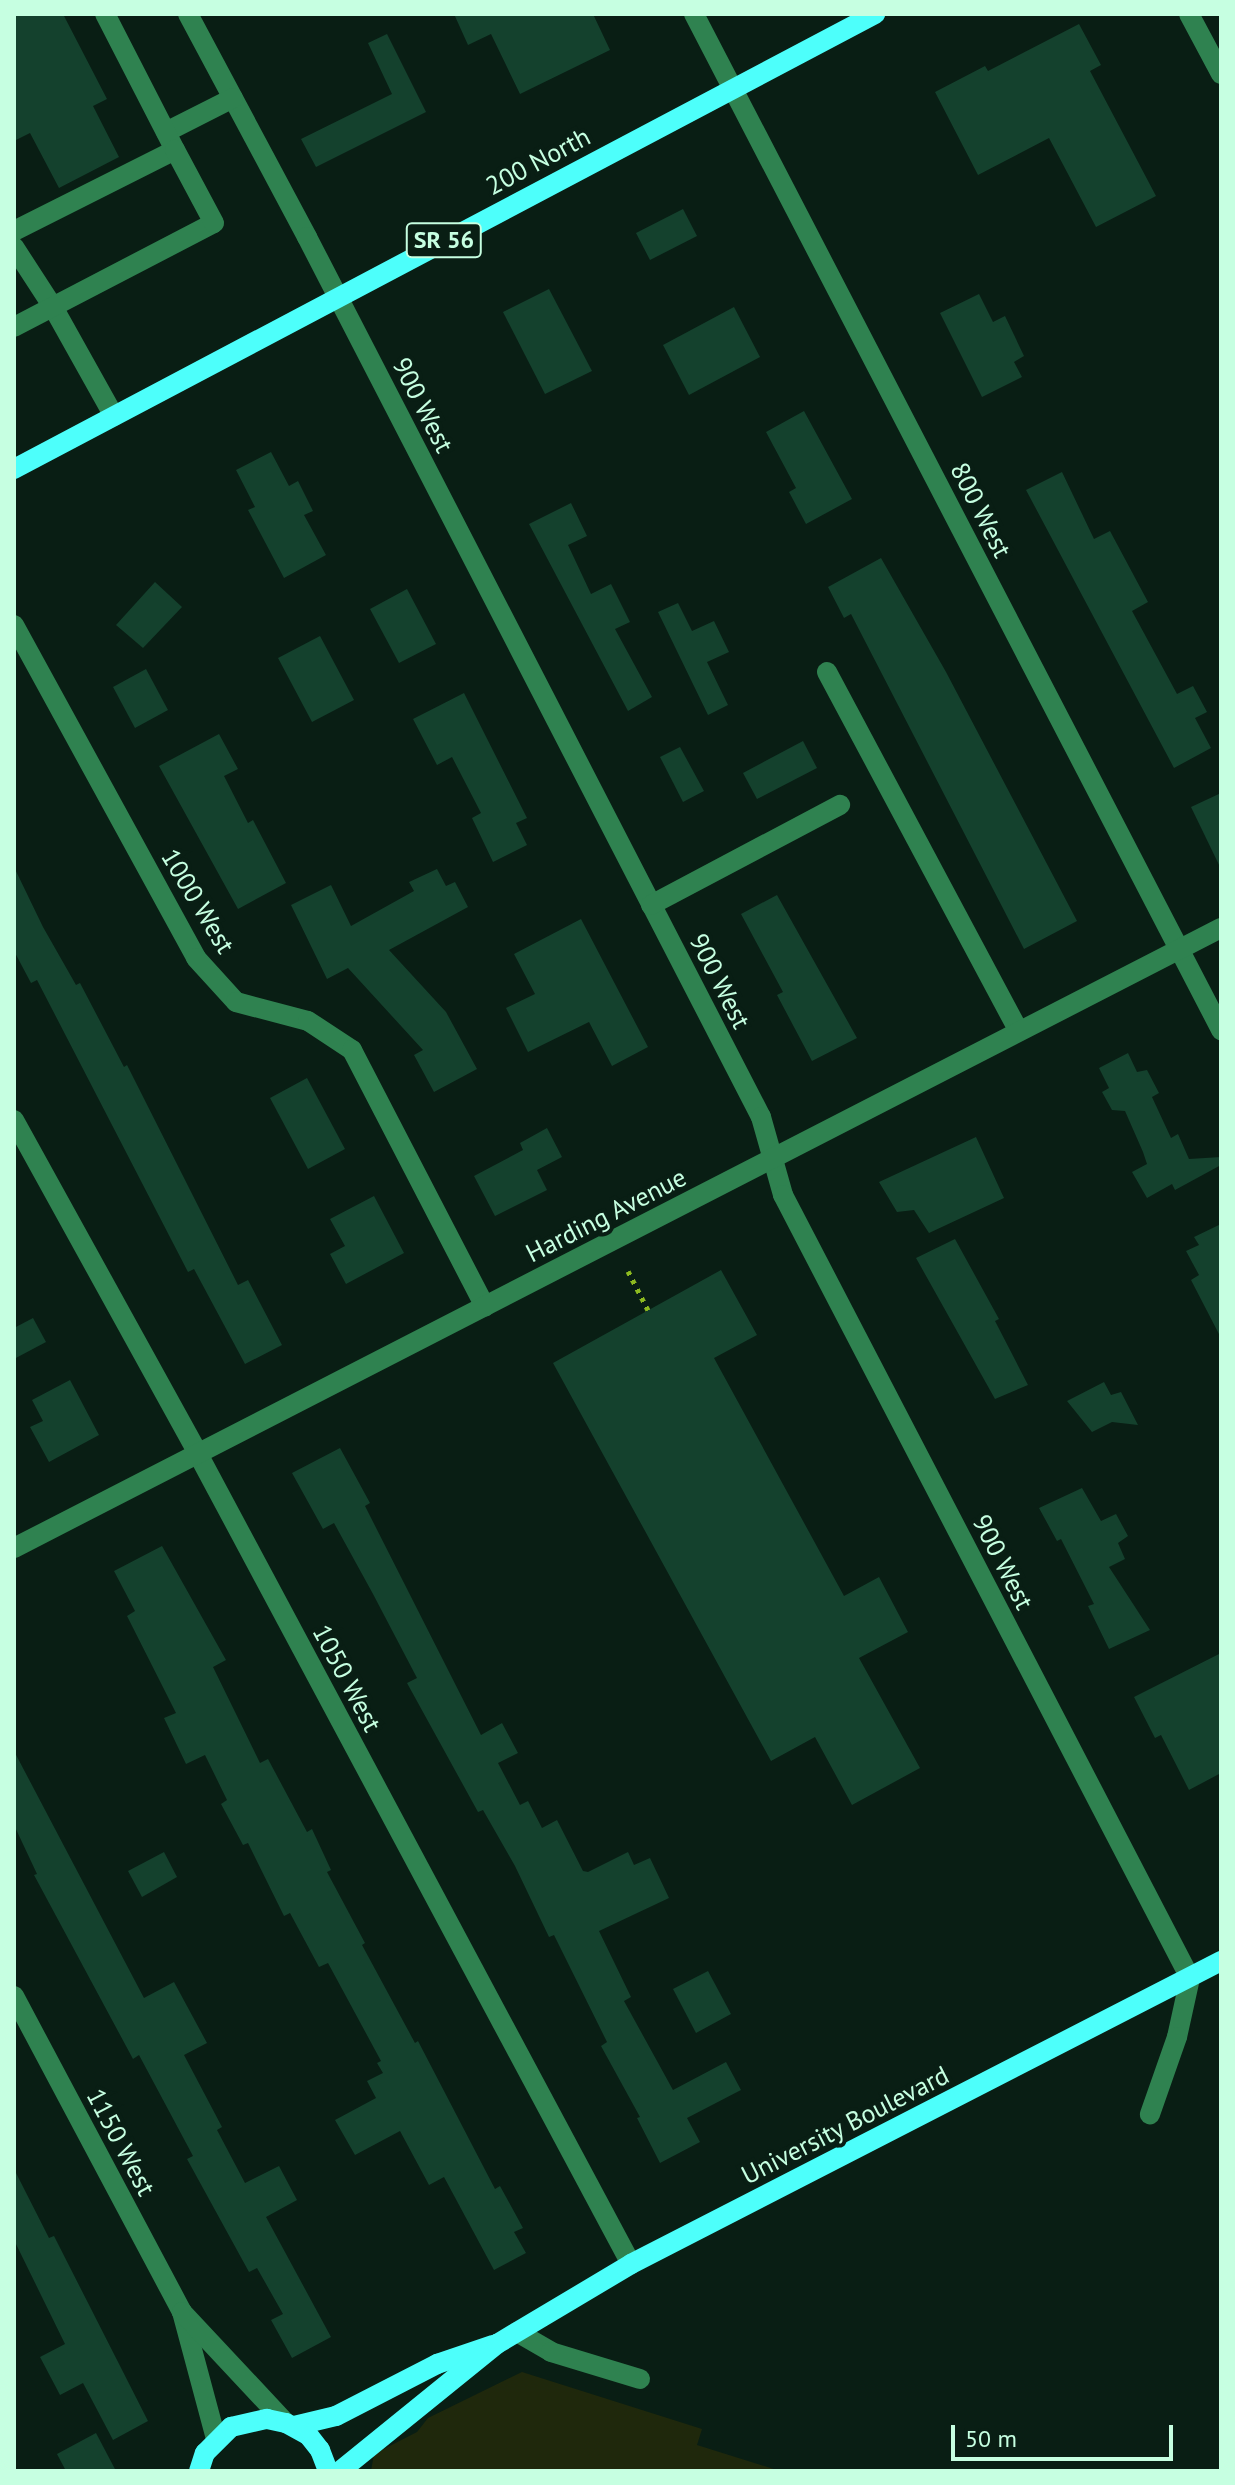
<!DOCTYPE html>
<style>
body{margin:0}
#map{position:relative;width:1235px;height:2485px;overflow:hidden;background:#091e14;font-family:"PT Sans",sans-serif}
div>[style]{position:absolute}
.green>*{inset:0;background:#1f280c}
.building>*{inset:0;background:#14412d}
.path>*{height:5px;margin-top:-2.5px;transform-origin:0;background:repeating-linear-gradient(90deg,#8dba20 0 4px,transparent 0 10px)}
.minor>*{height:20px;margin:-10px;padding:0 10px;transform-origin:10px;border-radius:10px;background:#2f8250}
.major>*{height:20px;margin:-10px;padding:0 10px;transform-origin:10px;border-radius:10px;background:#4dfffb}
span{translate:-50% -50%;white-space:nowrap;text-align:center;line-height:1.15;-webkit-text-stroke:8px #091e14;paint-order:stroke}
.shield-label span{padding:2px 6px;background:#091e14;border:2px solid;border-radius:6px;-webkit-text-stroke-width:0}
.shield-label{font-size:24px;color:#c6ffe1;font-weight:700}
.street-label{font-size:26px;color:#c6ffe1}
.frame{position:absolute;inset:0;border:16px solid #c6ffe1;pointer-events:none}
.scale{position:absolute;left:951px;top:2425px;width:222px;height:36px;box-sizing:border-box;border:4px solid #c6ffe1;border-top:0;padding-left:10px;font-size:24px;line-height:28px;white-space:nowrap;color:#c6ffe1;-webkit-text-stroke:6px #091e14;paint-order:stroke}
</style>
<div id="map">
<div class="green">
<i style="clip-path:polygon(522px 2372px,702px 2429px,697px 2445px,780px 2471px,371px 2471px,374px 2454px,417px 2432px,428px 2418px)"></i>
</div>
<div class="building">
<i style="clip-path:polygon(14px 14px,63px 14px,107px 99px,93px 106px,119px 157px,59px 188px,30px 133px,14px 141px)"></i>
<i style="clip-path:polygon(454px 14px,593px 14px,610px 50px,520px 94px,491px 34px,468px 45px)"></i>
<i style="clip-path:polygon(1079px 24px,1101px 65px,1090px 71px,1156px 196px,1096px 227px,1049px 138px,978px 175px,935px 92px,985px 66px,988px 71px)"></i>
<i style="clip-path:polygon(387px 34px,426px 112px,316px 167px,301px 139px,392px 94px,368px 43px)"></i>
<i style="clip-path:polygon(683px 209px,697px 236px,650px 260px,636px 233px)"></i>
<i style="clip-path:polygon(549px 289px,592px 371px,545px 394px,503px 312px)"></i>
<i style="clip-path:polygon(979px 294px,993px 322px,1005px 316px,1024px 356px,1014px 362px,1022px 377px,982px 397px,940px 313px)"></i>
<i style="clip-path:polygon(734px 307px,760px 357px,689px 395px,663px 345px)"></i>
<i style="clip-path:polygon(804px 411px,852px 499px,806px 524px,789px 492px,796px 488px,766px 432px)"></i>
<i style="clip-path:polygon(271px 452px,289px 486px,298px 481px,313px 511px,304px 515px,326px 555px,284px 578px,248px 510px,255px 507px,236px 470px)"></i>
<i style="clip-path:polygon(1062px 472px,1094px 539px,1110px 531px,1148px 602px,1132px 611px,1177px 694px,1193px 686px,1207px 712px,1195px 718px,1211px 748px,1174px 768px,1026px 490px)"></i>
<i style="clip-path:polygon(571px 503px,587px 536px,568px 545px,591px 594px,611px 584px,630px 622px,615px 629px,652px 697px,628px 711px,529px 524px)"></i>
<i style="clip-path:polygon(881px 558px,946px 672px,1077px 921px,1024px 949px,851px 614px,844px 618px,828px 587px)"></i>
<i style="clip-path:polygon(155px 582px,182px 607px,143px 648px,116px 625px)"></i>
<i style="clip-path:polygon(407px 589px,436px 644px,399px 663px,370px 609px)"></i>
<i style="clip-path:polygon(678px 603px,692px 631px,714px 621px,729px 652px,707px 662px,728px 705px,708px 715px,658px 612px)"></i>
<i style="clip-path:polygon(320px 636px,354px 700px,312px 722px,278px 658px)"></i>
<i style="clip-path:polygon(146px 669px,168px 710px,135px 728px,113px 687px)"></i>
<i style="clip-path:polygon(464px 693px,527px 818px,516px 823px,527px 845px,493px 862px,472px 818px,481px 813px,452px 757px,437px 765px,413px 719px)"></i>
<i style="clip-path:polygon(219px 734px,238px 769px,224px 776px,248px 823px,253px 820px,286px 883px,238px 909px,159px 766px)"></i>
<i style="clip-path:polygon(803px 741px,817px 768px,757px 799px,743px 773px)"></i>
<i style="clip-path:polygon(680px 747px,704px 791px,683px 802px,660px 757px)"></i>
<i style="clip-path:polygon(1221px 793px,1221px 869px,1191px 807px)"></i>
<i style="clip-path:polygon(14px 867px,43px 927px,76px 985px,80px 983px,124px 1067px,127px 1065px,238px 1285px,248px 1280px,282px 1345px,245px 1364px,194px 1269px,188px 1272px,37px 980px,31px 983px,14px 951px)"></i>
<i style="clip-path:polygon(437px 869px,446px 886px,455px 882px,468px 907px,389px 950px,446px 1012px,477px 1069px,434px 1092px,414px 1055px,423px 1050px,348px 968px,327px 979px,291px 905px,331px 885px,351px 926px,414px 891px,409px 882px)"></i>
<i style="clip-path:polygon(777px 895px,857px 1038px,812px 1061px,777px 995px,783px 992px,741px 914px)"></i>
<i style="clip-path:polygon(581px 919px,648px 1047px,612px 1066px,589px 1022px,528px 1052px,506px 1008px,535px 994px,514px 954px)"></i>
<i style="clip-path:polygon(1128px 1053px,1137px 1072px,1147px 1070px,1159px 1093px,1152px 1097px,1171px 1138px,1178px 1134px,1189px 1159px,1221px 1157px,1221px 1165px,1175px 1190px,1172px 1184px,1147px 1198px,1132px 1172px,1147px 1164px,1143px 1152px,1125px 1111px,1112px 1110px,1102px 1092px,1109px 1088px,1099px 1068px)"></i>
<i style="clip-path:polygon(307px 1078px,345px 1149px,308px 1169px,270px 1098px)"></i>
<i style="clip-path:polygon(547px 1128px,562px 1157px,537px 1170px,547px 1190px,495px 1216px,474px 1176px,523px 1150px,520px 1143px)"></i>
<i style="clip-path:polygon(976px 1137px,1004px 1198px,929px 1233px,914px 1210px,897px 1212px,879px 1182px)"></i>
<i style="clip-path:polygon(374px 1196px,404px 1253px,346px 1284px,330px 1254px,345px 1246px,330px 1219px)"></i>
<i style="clip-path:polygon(1221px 1224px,1221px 1338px,1191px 1280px,1199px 1275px,1186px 1251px,1199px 1245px,1194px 1237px)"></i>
<i style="clip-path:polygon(955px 1239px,999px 1319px,995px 1321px,1028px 1385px,995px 1399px,916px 1258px)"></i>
<i style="clip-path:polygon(721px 1270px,757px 1335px,714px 1358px,844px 1596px,879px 1577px,908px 1632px,859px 1658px,920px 1768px,852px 1805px,815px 1737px,771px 1761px,553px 1363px)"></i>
<i style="clip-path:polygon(33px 1318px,46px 1342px,14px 1359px,14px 1328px)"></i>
<i style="clip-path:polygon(70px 1380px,99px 1435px,49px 1462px,30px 1427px,43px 1421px,32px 1400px)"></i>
<i style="clip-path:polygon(1104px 1382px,1111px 1395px,1121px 1392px,1138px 1425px,1112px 1422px,1092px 1432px,1067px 1401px)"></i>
<i style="clip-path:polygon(340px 1448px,370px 1503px,365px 1506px,481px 1735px,502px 1723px,518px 1753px,498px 1763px,520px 1805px,528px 1801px,542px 1828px,557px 1820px,583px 1871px,588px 1872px,628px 1852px,634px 1865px,650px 1858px,669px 1898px,599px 1931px,631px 1997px,624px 2001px,673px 2090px,726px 2062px,741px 2090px,687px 2118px,700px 2142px,660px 2163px,637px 2118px,640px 2117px,601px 2046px,607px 2042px,554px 1935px,549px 1937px,515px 1866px,483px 1810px,478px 1812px,407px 1683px,417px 1678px,373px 1594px,334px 1523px,323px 1529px,292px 1473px)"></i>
<i style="clip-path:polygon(1082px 1488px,1101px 1521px,1116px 1514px,1128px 1536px,1118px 1543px,1125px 1559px,1109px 1567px,1150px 1630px,1109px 1649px,1088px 1606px,1094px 1604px,1061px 1539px,1057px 1541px,1039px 1508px)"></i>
<i style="clip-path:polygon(162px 1546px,226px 1660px,213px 1667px,260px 1763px,268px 1759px,307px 1832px,312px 1829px,331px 1870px,327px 1872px,365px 1943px,362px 1945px,415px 2043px,418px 2041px,495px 2189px,500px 2186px,523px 2228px,514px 2232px,526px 2253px,494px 2270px,444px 2177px,429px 2185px,400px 2131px,355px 2155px,335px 2120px,376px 2098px,367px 2081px,383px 2073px,377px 2063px,381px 2061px,328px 1963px,319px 1967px,290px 1913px,284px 1916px,248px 1843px,243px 1845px,221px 1804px,227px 1800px,205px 1755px,186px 1764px,164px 1718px,176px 1713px,127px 1616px,135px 1611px,114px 1571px)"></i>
<i style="clip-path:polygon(1221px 1653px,1221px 1773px,1189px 1790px,1161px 1735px,1155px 1738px,1134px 1697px)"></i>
<i style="clip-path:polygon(14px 1751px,144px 1998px,174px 1982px,207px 2043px,184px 2055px,222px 2127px,217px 2130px,245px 2183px,279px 2166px,297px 2200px,266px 2217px,331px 2337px,292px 2358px,271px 2320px,283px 2314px,257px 2268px,249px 2272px,187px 2159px,193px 2156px,139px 2055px,133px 2059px,34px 1875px,37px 1874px,14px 1825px)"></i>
<i style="clip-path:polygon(164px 1852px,177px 1877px,142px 1897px,128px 1871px)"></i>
<i style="clip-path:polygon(708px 1971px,731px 2014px,696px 2033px,673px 1989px)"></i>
<i style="clip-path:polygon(14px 2169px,49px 2238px,54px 2236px,148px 2421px,113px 2440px,83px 2383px,60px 2395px,40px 2357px,65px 2344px,14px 2240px)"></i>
<i style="clip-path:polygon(96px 2433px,116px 2471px,66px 2471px,57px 2454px)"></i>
</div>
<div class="path">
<i style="left:628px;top:1271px;width:44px;rotate:62.9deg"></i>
</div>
<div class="minor">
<i style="left:188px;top:14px;width:253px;rotate:61.9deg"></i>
<i style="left:307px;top:237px;width:990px;rotate:62.71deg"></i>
<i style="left:761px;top:1117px;width:81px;rotate:74.2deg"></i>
<i style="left:783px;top:1195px;width:882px;rotate:62.53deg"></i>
<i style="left:1190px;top:1978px;width:60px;rotate:102.4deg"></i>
<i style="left:1177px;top:2037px;width:82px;rotate:109.3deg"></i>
<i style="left:694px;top:14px;width:1145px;rotate:62.58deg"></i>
<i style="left:1189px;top:14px;width:68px;rotate:61.9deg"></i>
<i style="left:166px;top:132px;width:75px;rotate:-26.9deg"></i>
<i style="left:14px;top:231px;width:180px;rotate:-26.7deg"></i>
<i style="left:175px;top:150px;width:153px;rotate:-117.2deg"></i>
<i style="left:14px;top:247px;width:72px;rotate:57deg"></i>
<i style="left:53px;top:307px;width:125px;rotate:60.8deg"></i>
<i style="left:14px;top:327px;width:225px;rotate:-27.5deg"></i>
<i style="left:214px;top:223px;width:83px;rotate:-118.1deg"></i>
<i style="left:14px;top:625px;width:379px;rotate:61.3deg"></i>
<i style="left:196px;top:958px;width:59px;rotate:47.7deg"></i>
<i style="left:236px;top:1002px;width:74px;rotate:14.8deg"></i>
<i style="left:308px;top:1021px;width:53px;rotate:33.4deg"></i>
<i style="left:352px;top:1050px;width:289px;rotate:62.6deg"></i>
<i style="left:827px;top:672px;width:406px;rotate:61.9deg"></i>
<i style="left:651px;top:905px;width:214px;rotate:-27.9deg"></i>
<i style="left:14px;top:1120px;width:381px;rotate:61.1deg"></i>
<i style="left:198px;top:1454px;width:918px;rotate:61.87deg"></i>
<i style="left:14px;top:1548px;width:1357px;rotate:-27.19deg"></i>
<i style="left:14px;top:1996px;width:358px;rotate:62deg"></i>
<i style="left:182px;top:2312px;width:131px;rotate:75deg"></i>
<i style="left:182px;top:2312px;width:152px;rotate:46.9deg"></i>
<i style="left:517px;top:2332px;width:39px;rotate:30deg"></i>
<i style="left:551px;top:2352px;width:93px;rotate:16.9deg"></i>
</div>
<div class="major">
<i style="left:14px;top:469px;width:974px;rotate:-27.85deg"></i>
<i style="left:294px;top:2426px;width:43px;rotate:-13.4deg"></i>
<i style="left:336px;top:2416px;width:114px;rotate:-27.2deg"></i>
<i style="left:437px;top:2364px;width:59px;rotate:-18.7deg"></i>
<i style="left:199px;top:2471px;width:19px;rotate:-72deg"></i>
<i style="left:205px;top:2453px;width:37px;rotate:-45deg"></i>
<i style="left:231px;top:2427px;width:37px;rotate:-13deg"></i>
<i style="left:267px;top:2419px;width:19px;rotate:12deg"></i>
<i style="left:286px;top:2423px;width:26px;rotate:29deg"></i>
<i style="left:309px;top:2436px;width:18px;rotate:52deg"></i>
<i style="left:320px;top:2450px;width:22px;rotate:69deg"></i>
<i style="left:340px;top:2471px;width:202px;rotate:-39deg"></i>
<i style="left:497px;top:2344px;width:156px;rotate:-30.8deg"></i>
<i style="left:631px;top:2264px;width:663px;rotate:-27.18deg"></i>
</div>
<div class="shield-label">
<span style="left:444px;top:240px">SR 56</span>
</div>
<div class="street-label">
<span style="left:538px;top:161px;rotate:-28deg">200 North</span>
<span style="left:423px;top:405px;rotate:63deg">900 West</span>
<span style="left:981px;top:510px;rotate:63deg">800 West</span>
<span style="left:198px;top:901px;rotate:59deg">1000 West</span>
<span style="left:720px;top:981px;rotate:63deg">900 West</span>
<span style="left:606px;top:1215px;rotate:-27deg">Harding Avenue</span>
<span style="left:1003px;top:1562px;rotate:63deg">900 West</span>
<span style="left:347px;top:1678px;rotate:62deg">1050 West</span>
<span style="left:845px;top:2125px;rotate:-27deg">University Boulevard</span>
<span style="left:121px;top:2142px;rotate:62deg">1150 West</span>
</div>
<div class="frame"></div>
<div class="scale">50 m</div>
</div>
